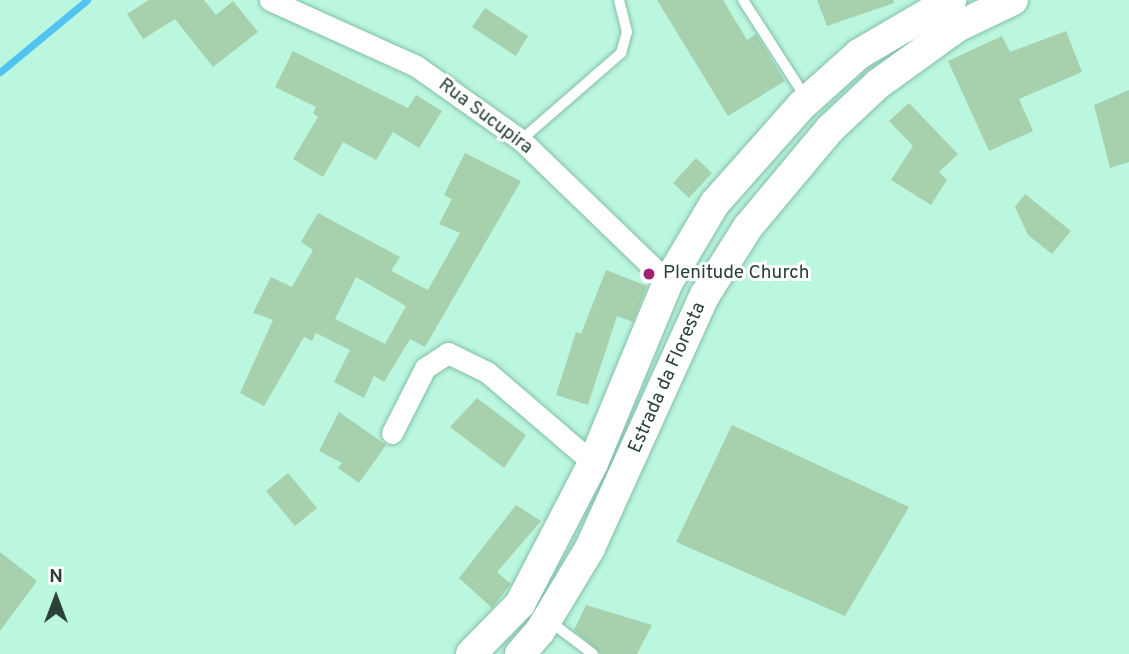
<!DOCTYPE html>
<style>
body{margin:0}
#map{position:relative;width:1129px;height:654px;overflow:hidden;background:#bbf6de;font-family:Overpass,sans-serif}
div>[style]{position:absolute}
.stream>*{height:7px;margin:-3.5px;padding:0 3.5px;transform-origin:3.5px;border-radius:3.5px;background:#52c2f0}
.building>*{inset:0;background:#a7d1ad}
.roads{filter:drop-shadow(0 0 2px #84bea7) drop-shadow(0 0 2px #84bea7)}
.lane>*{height:10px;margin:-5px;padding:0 5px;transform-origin:5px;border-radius:5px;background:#fff}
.street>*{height:21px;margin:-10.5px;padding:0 10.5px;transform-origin:10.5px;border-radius:10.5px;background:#fff}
.secondary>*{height:30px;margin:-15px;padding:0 15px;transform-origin:15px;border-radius:15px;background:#fff}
.dots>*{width:19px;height:19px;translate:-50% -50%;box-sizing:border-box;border:4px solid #fff;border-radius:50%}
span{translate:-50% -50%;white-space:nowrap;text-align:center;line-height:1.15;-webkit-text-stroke:6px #fff;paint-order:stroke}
.street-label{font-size:19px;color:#294137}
.poi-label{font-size:19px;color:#294137}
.left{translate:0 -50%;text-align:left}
.north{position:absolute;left:21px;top:563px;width:70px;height:70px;-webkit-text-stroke:5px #fff;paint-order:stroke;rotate:0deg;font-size:19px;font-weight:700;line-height:28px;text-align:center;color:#294137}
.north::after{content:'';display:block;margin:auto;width:24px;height:32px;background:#294137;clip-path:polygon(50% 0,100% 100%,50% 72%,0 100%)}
</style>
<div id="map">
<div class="stream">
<i style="left:0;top:72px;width:113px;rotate:-39.6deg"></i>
</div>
<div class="building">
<i style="clip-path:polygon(149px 0,204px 0,216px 15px,233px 1px,258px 32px,213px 67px,175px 19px,143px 39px,127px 14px)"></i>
<i style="clip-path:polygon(657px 0,723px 0,747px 40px,756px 34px,785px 81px,728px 116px)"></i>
<i style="clip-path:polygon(817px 0,893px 0,894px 3px,827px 26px)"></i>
<i style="clip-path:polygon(485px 8px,528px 36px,516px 56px,472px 27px)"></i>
<i style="clip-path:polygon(1066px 31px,1082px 72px,1019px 99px,1033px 131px,989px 151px,948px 61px,1002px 36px,1010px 52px)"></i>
<i style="clip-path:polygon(293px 51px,408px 108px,416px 95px,442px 111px,419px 148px,393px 132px,376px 160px,343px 142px,323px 177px,293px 159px,318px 117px,313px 113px,316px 107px,275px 87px)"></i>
<i style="clip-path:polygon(1129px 90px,1129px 162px,1110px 168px,1094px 105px)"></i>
<i style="clip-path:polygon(909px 103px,958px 154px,939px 172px,947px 180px,931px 205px,891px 180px,913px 146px,889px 121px)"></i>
<i style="clip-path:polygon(evenodd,465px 153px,521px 181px,425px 347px,410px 339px,384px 382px,374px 376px,364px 398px,334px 382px,350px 350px,316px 333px,312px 341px,304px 337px,264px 406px,240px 393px,273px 320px,253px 313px,271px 277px,292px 287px,313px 250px,301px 242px,318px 213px,400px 257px,391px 271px,428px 290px,460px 233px,439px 224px,452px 199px,444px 195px,465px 153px,356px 277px,406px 306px,385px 344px,335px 319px,356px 277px)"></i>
<i style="clip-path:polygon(696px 158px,712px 173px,689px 198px,673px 183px)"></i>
<i style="clip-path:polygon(1025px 194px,1071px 231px,1052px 254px,1028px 235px,1015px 207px)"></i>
<i style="clip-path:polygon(606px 270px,647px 286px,633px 322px,617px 316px,588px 405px,556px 395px,576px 332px,581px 334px)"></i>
<i style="clip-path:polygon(477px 398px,526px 435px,504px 468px,450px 427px)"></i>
<i style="clip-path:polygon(339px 412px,386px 445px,359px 483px,338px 468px,342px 463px,319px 451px)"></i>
<i style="clip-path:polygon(732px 425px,909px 507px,845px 616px,676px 542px)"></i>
<i style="clip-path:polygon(288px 473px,317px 508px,295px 526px,266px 491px)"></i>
<i style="clip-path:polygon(516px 505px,541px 521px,497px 572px,511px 584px,492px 608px,459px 578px)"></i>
<i style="clip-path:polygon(0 552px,37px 581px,0 631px)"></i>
<i style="clip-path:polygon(586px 605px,652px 625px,637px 654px,601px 654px,574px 630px)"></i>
</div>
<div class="roads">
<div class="lane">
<i style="left:743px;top:0;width:117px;rotate:57.3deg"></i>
<i style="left:521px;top:140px;width:133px;rotate:-41deg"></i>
<i style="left:621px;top:53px;width:22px;rotate:-74deg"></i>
<i style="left:627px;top:32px;width:33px;rotate:-104deg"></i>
<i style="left:548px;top:620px;width:56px;rotate:37.1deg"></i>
</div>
<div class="street">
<i style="left:270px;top:0;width:160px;rotate:24.3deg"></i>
<i style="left:416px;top:66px;width:128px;rotate:35.2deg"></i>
<i style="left:521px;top:140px;width:204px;rotate:44deg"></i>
<i style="left:392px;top:433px;width:73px;rotate:-63.1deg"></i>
<i style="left:425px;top:368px;width:27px;rotate:-33deg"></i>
<i style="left:448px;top:353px;width:43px;rotate:26deg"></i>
<i style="left:487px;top:372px;width:140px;rotate:40.6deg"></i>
</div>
<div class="secondary">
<i style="left:471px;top:654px;width:70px;rotate:-45.6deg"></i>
<i style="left:520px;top:604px;width:159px;rotate:-62.6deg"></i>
<i style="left:593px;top:463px;width:196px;rotate:-67.5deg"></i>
<i style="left:668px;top:282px;width:92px;rotate:-59.3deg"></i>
<i style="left:715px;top:203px;width:130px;rotate:-48.4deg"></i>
<i style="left:801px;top:106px;width:78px;rotate:-41.9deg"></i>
<i style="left:859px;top:54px;width:107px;rotate:-30.4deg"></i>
<i style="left:520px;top:654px;width:30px;rotate:-49deg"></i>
<i style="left:540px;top:631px;width:97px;rotate:-58.9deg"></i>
<i style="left:590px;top:548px;width:278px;rotate:-65.6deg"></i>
<i style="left:705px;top:295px;width:80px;rotate:-57.7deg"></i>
<i style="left:748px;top:227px;width:128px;rotate:-50.1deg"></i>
<i style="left:830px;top:129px;width:66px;rotate:-43.2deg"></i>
<i style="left:878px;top:84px;width:97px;rotate:-35.8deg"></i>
<i style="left:957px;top:27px;width:62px;rotate:-25.7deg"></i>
</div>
</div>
<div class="dots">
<i style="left:649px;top:274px;background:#a22070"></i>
</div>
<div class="street-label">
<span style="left:485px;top:117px;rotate:37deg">Rua Sucupira</span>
<span style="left:668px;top:378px;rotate:-66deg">Estrada da Floresta</span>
</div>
<div class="poi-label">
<span class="left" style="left:663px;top:274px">Plenitude Church</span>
</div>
<div class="north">N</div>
</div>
